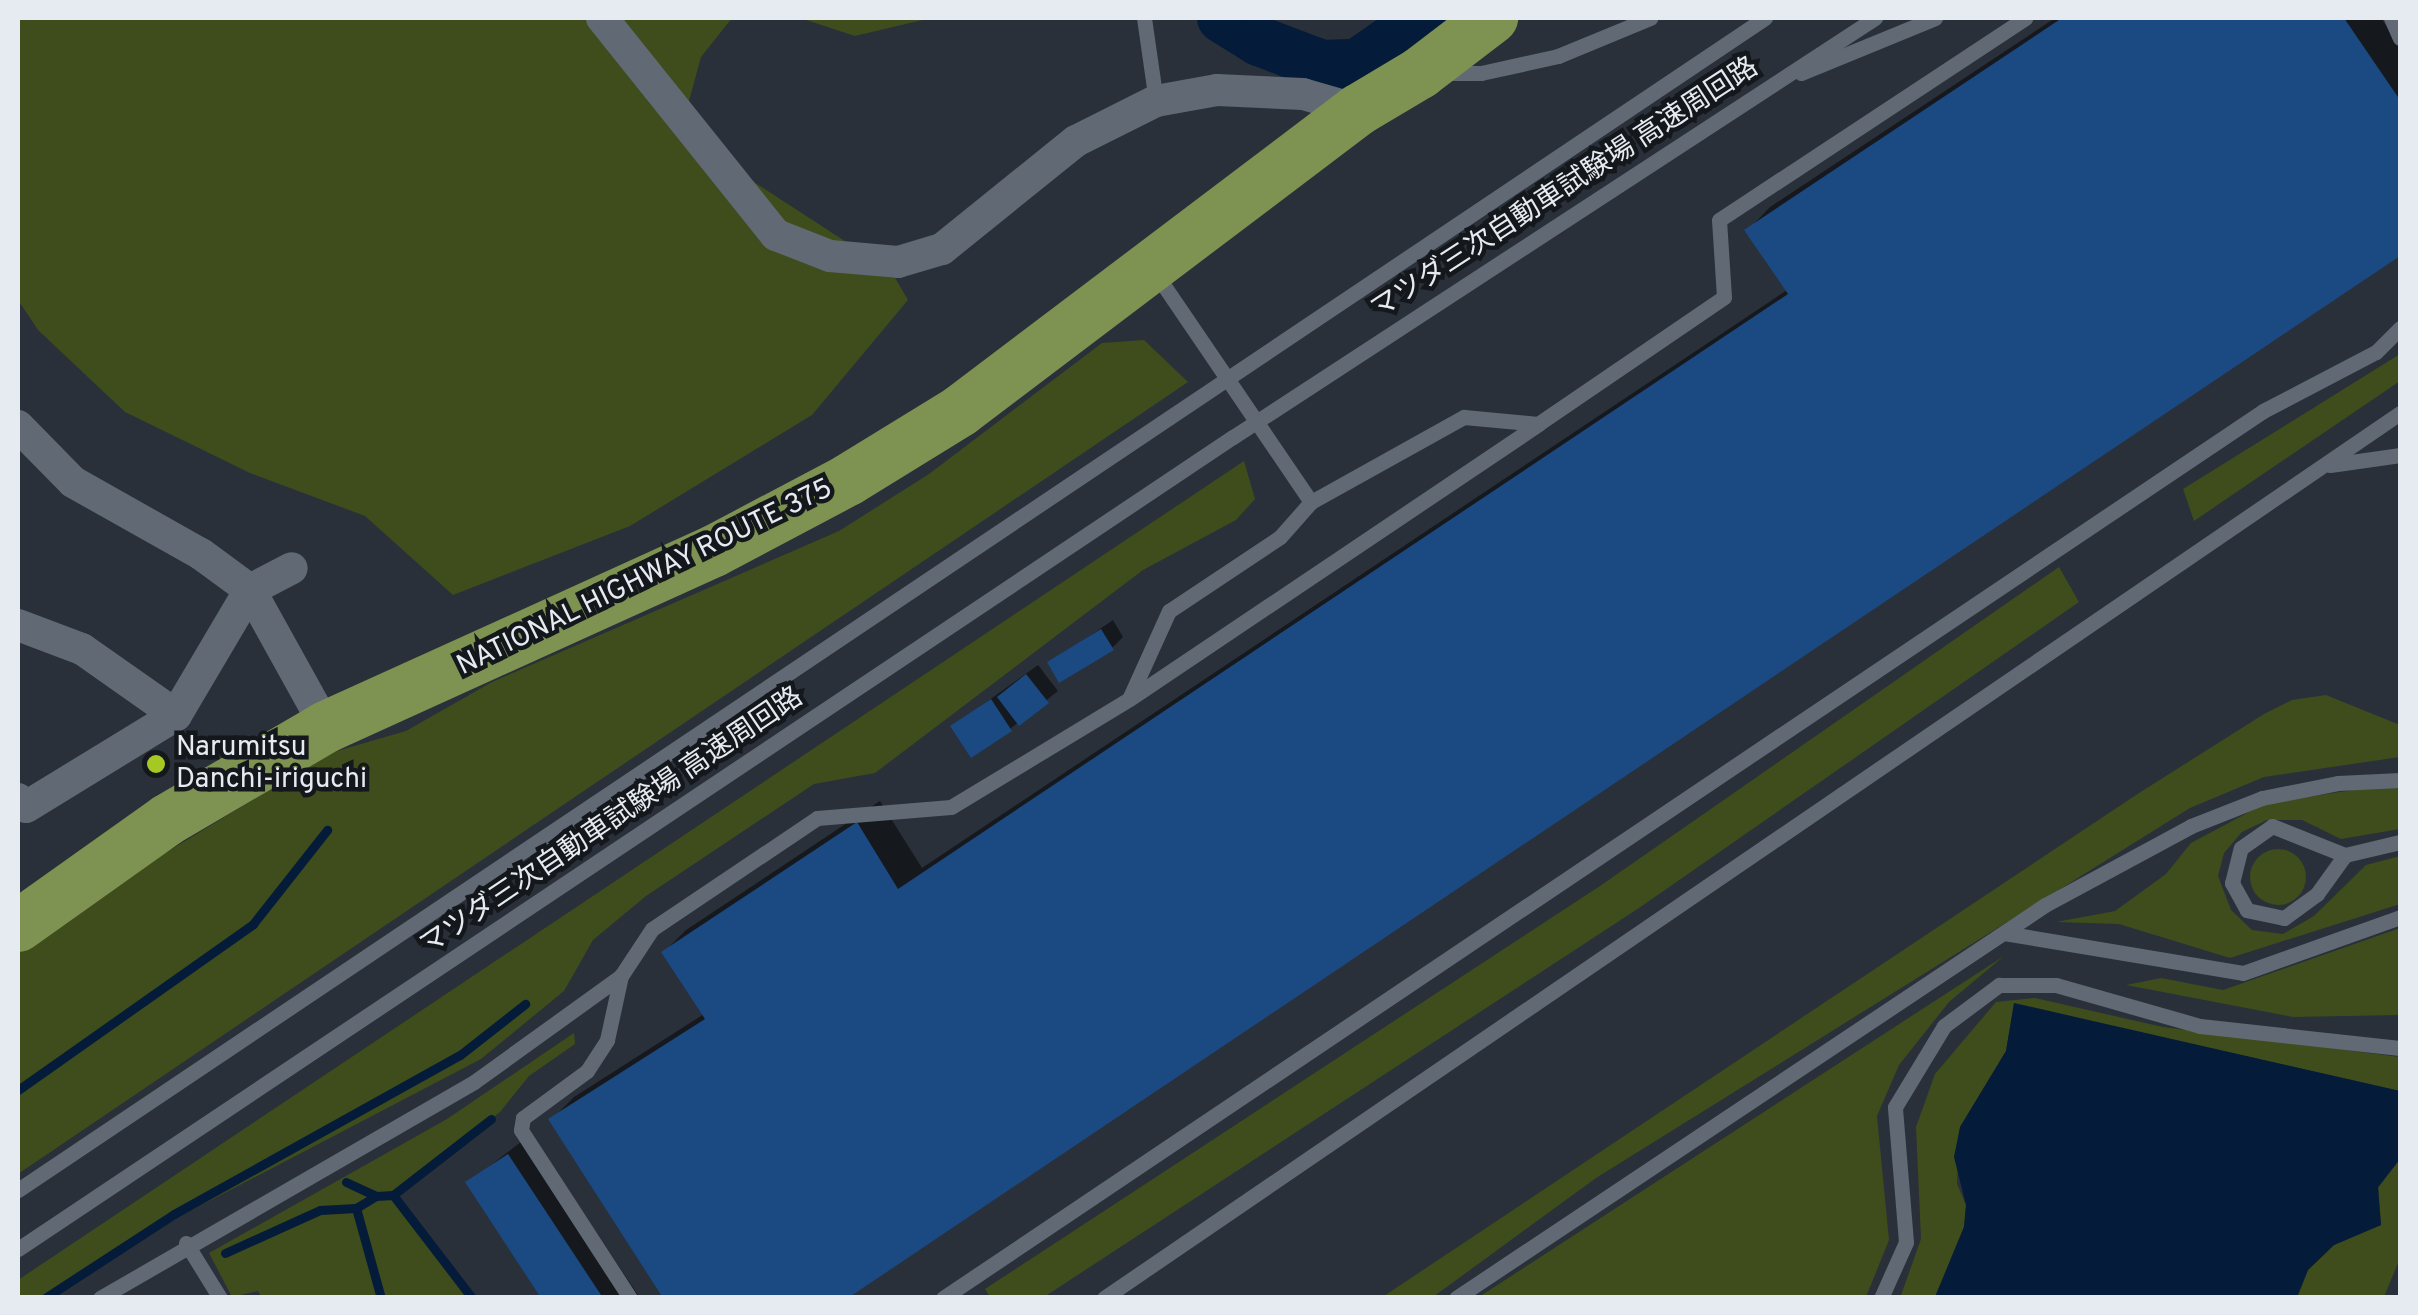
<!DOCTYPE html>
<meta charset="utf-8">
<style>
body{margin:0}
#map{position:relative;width:2418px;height:1315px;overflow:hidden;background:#293039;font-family:Overpass,"Noto Sans JP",sans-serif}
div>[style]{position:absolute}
.green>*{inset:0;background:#3f4c1c}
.round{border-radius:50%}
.water>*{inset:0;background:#041c39}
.shadow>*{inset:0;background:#0007}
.stream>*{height:9px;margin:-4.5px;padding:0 4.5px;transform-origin:4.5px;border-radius:4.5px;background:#041c39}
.river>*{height:50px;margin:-25px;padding:0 25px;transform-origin:25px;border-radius:25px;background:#041c39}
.building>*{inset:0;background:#1b4982}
.service>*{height:15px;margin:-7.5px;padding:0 7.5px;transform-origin:7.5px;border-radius:7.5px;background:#616974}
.minor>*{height:32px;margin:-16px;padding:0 16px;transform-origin:16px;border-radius:16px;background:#616974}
.trunk>*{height:52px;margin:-26px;padding:0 26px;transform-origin:26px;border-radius:26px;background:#7e9251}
.dots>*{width:28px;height:28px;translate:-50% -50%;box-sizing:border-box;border:5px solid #14181c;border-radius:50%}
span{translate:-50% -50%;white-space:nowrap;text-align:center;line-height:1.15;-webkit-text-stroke:9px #14181c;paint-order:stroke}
.street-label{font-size:28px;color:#e6ebf1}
.poi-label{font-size:28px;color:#e6ebf1}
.left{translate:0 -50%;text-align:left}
.frame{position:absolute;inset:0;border:20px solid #e6ebf1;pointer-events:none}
</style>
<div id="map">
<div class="green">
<i style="clip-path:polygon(18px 18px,732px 18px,701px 57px,680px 134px,891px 271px,908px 300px,812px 415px,630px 526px,453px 595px,365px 516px,250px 473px,125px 412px,38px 330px,18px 300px)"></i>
<i style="clip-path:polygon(800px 18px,931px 18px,855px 36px)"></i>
<i style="clip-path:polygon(1144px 340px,1188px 382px,18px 1174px,18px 953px,86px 901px,330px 753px,406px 731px,492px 682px,839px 531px,929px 474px,1102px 343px)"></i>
<i style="clip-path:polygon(2400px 354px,2400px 381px,2194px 521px,2183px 489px)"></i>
<i style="clip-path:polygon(1244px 461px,1255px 499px,1236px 520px,1143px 570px,875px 773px,814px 784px,646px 896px,593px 940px,564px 991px,481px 1059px,129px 1243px,46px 1297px,18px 1297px,18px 1280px)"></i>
<i style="clip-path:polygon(2059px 567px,2079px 602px,1639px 908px,1044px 1297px,990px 1297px,985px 1289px,1600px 886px)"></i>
<i style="clip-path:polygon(2326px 695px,2400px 725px,2400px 757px,2264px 777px,2190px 808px,1596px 1178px,1433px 1297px,1381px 1298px,2139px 793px,2264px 714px,2292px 700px)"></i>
<i style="clip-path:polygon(2400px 783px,2400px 829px,2341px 839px,2302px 820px,2267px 820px,2242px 832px,2224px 853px,2218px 876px,2231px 910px,2252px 930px,2283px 934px,2314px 916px,2366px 865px,2400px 856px,2400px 904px,2230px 958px,2119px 924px,2056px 922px,2115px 911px,2166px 874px,2191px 843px,2266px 803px)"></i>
<i class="round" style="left:2250px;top:849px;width:56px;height:56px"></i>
<i style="clip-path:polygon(2400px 928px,2400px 1015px,2293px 1017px,2126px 985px,2161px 978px,2223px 990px)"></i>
<i style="clip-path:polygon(2004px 956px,1949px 1002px,1899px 1065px,1877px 1116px,1889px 1240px,1866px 1297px,1479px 1297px)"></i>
<i style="clip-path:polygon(2035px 998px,2163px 1027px,2400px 1057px,2400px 1091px,2014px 1004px,2006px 1051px,1960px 1127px,1957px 1184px,1966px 1205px,1964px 1227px,1935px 1297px,1900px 1298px,1921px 1239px,1916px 1127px,1935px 1074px,1996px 1002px)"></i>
<i style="clip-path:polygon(574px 1033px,575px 1044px,529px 1076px,500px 1112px,394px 1195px,472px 1297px,262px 1298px,258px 1291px,232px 1297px,209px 1253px,447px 1119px)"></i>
<i style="clip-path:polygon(2400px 1159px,2400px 1258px,2384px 1297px,2297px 1298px,2308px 1270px,2334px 1245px,2381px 1225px,2378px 1188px)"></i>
</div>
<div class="water">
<i style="clip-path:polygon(2014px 1003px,2400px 1091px,2400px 1159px,2378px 1187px,2381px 1225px,2334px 1245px,2308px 1270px,2297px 1297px,1935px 1297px,1964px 1227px,1966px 1205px,1954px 1157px,1960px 1127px,2006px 1051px)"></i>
</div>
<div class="shadow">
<i style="clip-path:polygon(2055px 18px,2381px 18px,2400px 46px,2400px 253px,844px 1298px,551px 1120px,574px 1097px,704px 1014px,664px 952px,686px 930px,880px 801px,922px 868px,1787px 290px,1748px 230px,1770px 207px)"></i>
<i style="clip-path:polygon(1113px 620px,1123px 637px,1112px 648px,1050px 663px)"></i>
<i style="clip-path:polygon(1038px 665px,1058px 691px,1010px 729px,953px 726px)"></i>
<i style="clip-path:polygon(531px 1134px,640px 1298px,544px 1298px,468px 1183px)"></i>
</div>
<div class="stream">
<i style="left:18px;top:1090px;width:288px;rotate:-35.2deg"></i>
<i style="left:253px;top:924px;width:120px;rotate:-51.8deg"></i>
<i style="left:346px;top:1182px;width:33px;rotate:25deg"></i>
<i style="left:376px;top:1196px;width:23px;rotate:149deg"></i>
<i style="left:356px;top:1208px;width:93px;rotate:74.5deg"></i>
<i style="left:393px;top:1195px;width:124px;rotate:-37.8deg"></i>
<i style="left:376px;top:1196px;width:17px;rotate:-3deg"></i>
<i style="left:393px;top:1195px;width:130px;rotate:52.5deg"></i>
<i style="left:225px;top:1253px;width:104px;rotate:-24.4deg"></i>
<i style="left:320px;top:1210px;width:36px;rotate:-3deg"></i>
<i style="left:45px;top:1298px;width:154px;rotate:-33.1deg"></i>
<i style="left:174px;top:1214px;width:327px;rotate:-29.1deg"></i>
<i style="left:460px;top:1055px;width:83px;rotate:-38.1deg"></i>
</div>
<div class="river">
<i style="left:1222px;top:18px;width:44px;rotate:31.9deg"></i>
<i style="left:1259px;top:41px;width:67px;rotate:20.9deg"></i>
<i style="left:1322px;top:65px;width:35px;rotate:-2deg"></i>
<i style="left:1357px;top:64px;width:80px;rotate:-34.9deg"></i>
</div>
<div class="building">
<i style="clip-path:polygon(2062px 18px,2344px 18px,2400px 100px,2400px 256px,848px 1298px,663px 1298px,548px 1119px,705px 1019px,661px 952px,857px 822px,898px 889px,1788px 294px,1744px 230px)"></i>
<i style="clip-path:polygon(1101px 629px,1114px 650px,1059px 683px,1047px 662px)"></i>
<i style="clip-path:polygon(1026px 674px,1049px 703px,1019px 726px,997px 697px)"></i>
<i style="clip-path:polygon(991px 699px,1012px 731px,971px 758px,950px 726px)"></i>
<i style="clip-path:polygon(508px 1154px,603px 1298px,541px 1298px,465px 1182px)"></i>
</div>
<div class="service">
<i style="left:1144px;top:18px;width:84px;rotate:81.8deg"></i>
<i style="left:2391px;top:18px;width:22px;rotate:66deg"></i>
<i style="left:1444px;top:73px;width:37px"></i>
<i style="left:1481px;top:73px;width:79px;rotate:-12.4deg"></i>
<i style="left:1558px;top:56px;width:100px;rotate:-22.4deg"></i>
<i style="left:1801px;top:73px;width:145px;rotate:-22.3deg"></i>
<i style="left:1156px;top:274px;width:276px;rotate:55.8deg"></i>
<i style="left:2330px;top:465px;width:71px;rotate:-8.1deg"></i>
<i style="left:1131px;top:698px;width:491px;rotate:-33.9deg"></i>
<i style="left:2345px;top:855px;width:48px;rotate:125.7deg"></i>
<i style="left:2317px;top:894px;width:41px;rotate:144deg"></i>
<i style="left:2284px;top:918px;width:38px;rotate:-168deg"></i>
<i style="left:2247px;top:910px;width:31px;rotate:-119deg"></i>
<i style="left:2232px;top:883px;width:36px;rotate:-76deg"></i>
<i style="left:2241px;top:848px;width:38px;rotate:-35deg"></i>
<i style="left:2272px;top:826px;width:79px;rotate:21.7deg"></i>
<i style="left:2345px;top:855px;width:57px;rotate:-13.3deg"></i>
<i style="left:2004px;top:933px;width:242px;rotate:9.5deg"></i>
<i style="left:2243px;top:973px;width:167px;rotate:-19.6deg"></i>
<i style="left:18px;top:1190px;width:2104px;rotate:-33.86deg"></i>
<i style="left:186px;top:1243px;width:65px;rotate:58.3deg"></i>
<i style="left:18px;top:1249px;width:1461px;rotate:-33.76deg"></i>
<i style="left:1233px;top:437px;width:767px;rotate:-33.13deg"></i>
<i style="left:100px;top:1298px;width:432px;rotate:-30deg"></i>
<i style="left:474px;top:1082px;width:181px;rotate:-35.8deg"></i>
<i style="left:630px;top:1298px;width:200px;rotate:-123deg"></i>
<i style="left:521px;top:1130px;width:12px;rotate:-81deg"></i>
<i style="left:523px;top:1118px;width:79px;rotate:-36.3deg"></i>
<i style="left:587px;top:1071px;width:37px;rotate:-57deg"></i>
<i style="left:607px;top:1040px;width:66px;rotate:-77.7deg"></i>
<i style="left:621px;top:976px;width:56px;rotate:-56.6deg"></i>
<i style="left:652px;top:929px;width:199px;rotate:-33.9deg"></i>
<i style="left:817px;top:818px;width:134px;rotate:-4.7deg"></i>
<i style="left:951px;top:807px;width:208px;rotate:-31.2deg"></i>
<i style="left:1129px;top:699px;width:97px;rotate:-65.6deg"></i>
<i style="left:1169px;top:611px;width:133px;rotate:-33.7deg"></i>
<i style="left:1280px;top:537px;width:47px;rotate:-48.5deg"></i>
<i style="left:1311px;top:502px;width:175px;rotate:-29.1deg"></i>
<i style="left:1464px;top:417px;width:74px;rotate:5.4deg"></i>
<i style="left:1538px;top:424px;width:225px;rotate:-34.3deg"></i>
<i style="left:1724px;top:297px;width:77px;rotate:-93.7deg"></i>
<i style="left:1719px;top:220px;width:367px;rotate:-33.4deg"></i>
<i style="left:943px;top:1298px;width:1590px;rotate:-33.9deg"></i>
<i style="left:2263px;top:411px;width:127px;rotate:-27.6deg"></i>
<i style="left:2376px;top:352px;width:34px;rotate:-45deg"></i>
<i style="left:1104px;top:1298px;width:1569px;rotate:-34.33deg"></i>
<i style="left:1456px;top:1298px;width:708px;rotate:-33.71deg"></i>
<i style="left:2045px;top:905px;width:166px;rotate:-28.4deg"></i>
<i style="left:2191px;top:826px;width:76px;rotate:-21.5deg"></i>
<i style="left:2262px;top:798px;width:77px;rotate:-11.2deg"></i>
<i style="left:2338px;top:783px;width:62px;rotate:-2.8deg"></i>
<i style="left:1881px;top:1298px;width:61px;rotate:-65.9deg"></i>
<i style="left:1906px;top:1242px;width:135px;rotate:-94.7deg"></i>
<i style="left:1895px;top:1107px;width:95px;rotate:-58.8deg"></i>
<i style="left:1944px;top:1026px;width:69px;rotate:-36.7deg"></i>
<i style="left:1999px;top:985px;width:57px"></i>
<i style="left:2056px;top:985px;width:150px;rotate:15.9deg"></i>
<i style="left:2200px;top:1026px;width:201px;rotate:6.3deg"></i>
</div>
<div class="minor">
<i style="left:602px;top:18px;width:278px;rotate:51.3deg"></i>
<i style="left:776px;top:235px;width:58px;rotate:21.3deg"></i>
<i style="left:830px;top:256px;width:68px;rotate:5deg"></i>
<i style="left:898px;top:262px;width:46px;rotate:-16.5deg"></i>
<i style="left:942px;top:249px;width:172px;rotate:-38.9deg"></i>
<i style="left:1076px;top:141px;width:89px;rotate:-26.6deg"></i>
<i style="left:1156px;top:101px;width:62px;rotate:-10.2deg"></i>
<i style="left:1217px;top:90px;width:86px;rotate:2.7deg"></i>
<i style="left:1303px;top:94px;width:57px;rotate:16.2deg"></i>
<i style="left:18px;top:426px;width:78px;rotate:45.5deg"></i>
<i style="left:73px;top:482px;width:147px;rotate:29.4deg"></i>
<i style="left:201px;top:554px;width:61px;rotate:36.3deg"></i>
<i style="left:250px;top:590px;width:157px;rotate:61deg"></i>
<i style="left:18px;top:625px;width:68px;rotate:20.6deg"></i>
<i style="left:82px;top:649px;width:115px;rotate:35.1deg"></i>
<i style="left:18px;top:799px;width:11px;rotate:45deg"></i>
<i style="left:26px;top:807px;width:176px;rotate:-31.5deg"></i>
<i style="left:176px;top:715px;width:145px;rotate:-59.4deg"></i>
<i style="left:250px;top:590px;width:47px;rotate:-27.6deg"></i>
</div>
<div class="trunk">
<i style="left:18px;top:926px;width:183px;rotate:-35.4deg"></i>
<i style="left:167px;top:820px;width:184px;rotate:-30.3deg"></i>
<i style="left:326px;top:727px;width:426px;rotate:-24.4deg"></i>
<i style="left:714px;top:551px;width:152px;rotate:-27.9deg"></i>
<i style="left:848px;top:480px;width:132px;rotate:-31.6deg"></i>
<i style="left:960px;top:411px;width:499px;rotate:-37.1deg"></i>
<i style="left:1358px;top:110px;width:72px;rotate:-30.8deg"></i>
<i style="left:1420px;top:73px;width:91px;rotate:-37.4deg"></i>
</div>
<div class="dots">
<i style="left:156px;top:764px;background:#a5c824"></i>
</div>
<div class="street-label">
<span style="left:1565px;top:189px;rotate:-33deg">マツダ三次自動車試験場 高速周回路</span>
<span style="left:645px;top:578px;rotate:-26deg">NATIONAL HIGHWAY ROUTE 375</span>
<span style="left:612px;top:822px;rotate:-34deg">マツダ三次自動車試験場 高速周回路</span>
</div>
<div class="poi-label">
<span class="left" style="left:176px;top:764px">Narumitsu<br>Danchi-iriguchi</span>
</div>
<div class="frame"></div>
</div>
